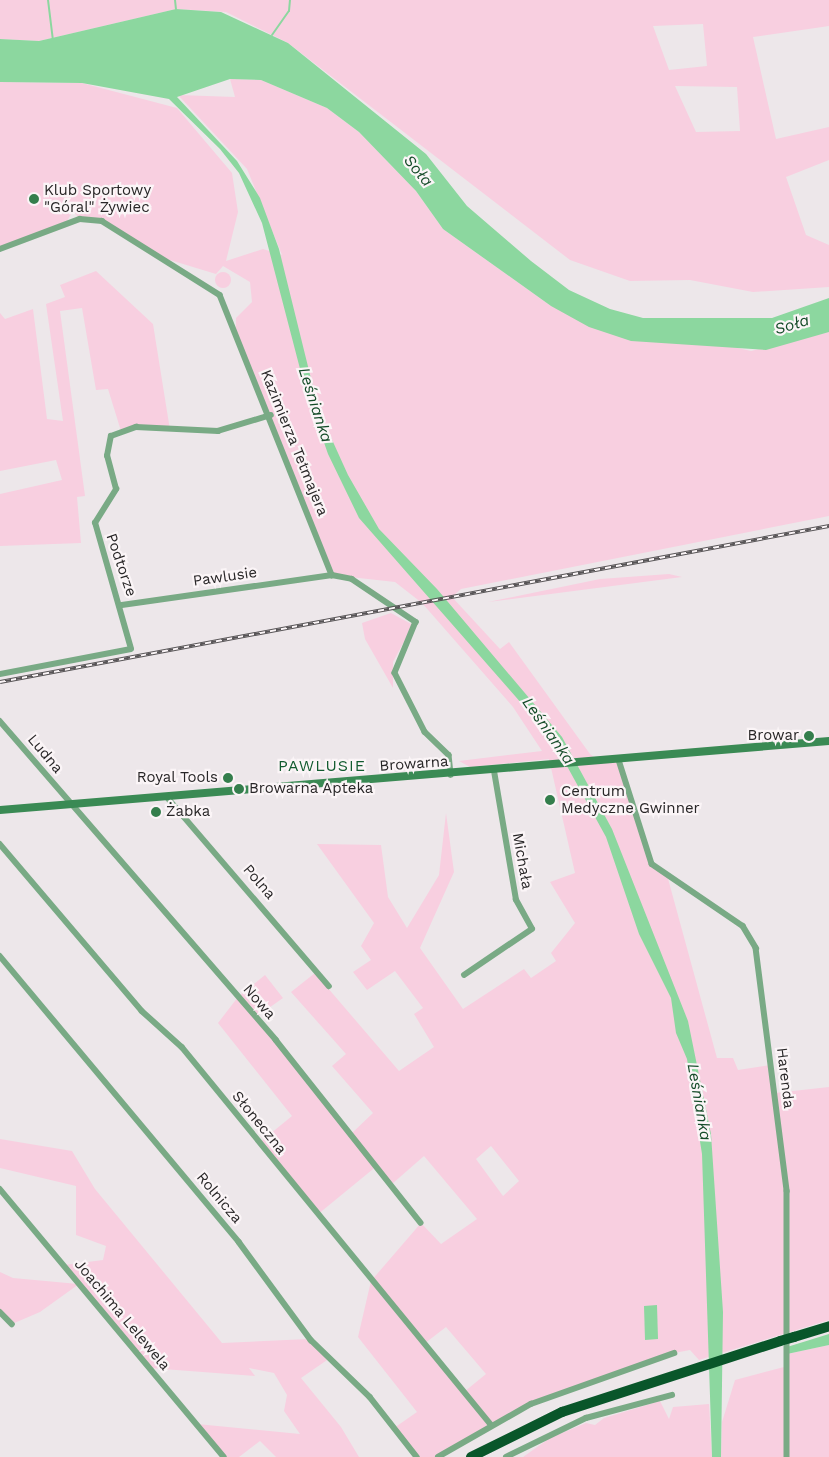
<!DOCTYPE html>
<meta charset="utf-8">
<style>
body{margin:0}
#map{position:relative;width:829px;height:1457px;overflow:hidden;background:#ede7ea;font-family:"Work Sans",sans-serif}
div>[style]{position:absolute}
.green>*{inset:0;background:#f8cfe0}
.round{border-radius:50%}
.water>*{inset:0;background:#8cd79f}
.stream>*{height:2px;margin:-1px;padding:0 1px;transform-origin:1px;border-radius:1px;background:#8cd79f}
.street>*{height:5.5px;margin:-2.75px;padding:0 2.75px;transform-origin:2.75px;border-radius:2.75px;background:#79aa85}
.secondary>*{height:8px;margin:-4px;padding:0 4px;transform-origin:4px;border-radius:4px;background:#3a8a54}
.highway>*{height:10px;margin:-5px;padding:0 5px;transform-origin:5px;border-radius:5px;background:#09562a}
.rail>*{height:4px;margin-top:-2px;transform-origin:0;background:repeating-linear-gradient(90deg,#fbf5f7 0 5.5px,#575456 0 11px);box-sizing:border-box;border-block:1px solid #575456}
.highway-bridge>*{height:10px;margin:-5px;padding:0 5px;transform-origin:5px;border-radius:5px;background:#09562a}
.dots>*{width:14px;height:14px;translate:-50% -50%;box-sizing:border-box;border:2px solid #fbf5f7;border-radius:50%}
span{translate:-50% -50%;white-space:nowrap;text-align:center;line-height:1.15;-webkit-text-stroke:4.5px #fbf5f7;paint-order:stroke}
.poi-label{font-size:15px;color:#282627}
.left{translate:0 -50%;text-align:left}
.right{translate:-100% -50%;text-align:right}
.street-label{font-size:15px;color:#282627}
.water-label{font-size:16px;color:#154c29;font-style:italic}
.neighbourhood-label{font-size:16px;color:#125b2f;letter-spacing:1px}
</style>
<div id="map">
<div class="green">
<i style="clip-path:polygon(evenodd,0 0,829px 0,829px 26px,753px 37px,776px 139px,829px 127px,829px 160px,786px 177px,806px 235px,829px 245px,829px 287px,753px 292px,690px 280px,630px 281px,570px 260px,288px 43px,226px 12px,176px 9px,39px 41px,0 39px,0 0,703px 24px,707px 66px,669px 70px,653px 26px,703px 24px,0 0,675px 86px,737px 87px,740px 131px,696px 132px,675px 86px)"></i>
<i style="clip-path:polygon(evenodd,230px 79px,261px 80px,327px 108px,359px 132px,416px 191px,443px 229px,551px 306px,751px 351px,829px 332px,829px 516px,461px 589px,452px 597px,500px 649px,509px 642px,590px 754px,599px 761px,619px 760px,652px 864px,667px 875px,717px 1058px,733px 1058px,738px 1070px,771px 1065px,775px 1093px,829px 1087px,829px 1320px,699px 1360px,690px 1350px,674px 1353px,531px 1404px,438px 1457px,417px 1457px,394px 1428px,417px 1412px,358px 1337px,371px 1281px,421px 1223px,441px 1244px,477px 1219px,424px 1156px,392px 1184px,378px 1165px,317px 1215px,259px 1143px,292px 1116px,218px 1023px,238px 997px,265px 975px,283px 998px,256px 1017px,352px 1133px,373px 1113px,332px 1066px,346px 1054px,291px 992px,315px 973px,399px 1071px,434px 1047px,414px 1014px,423px 1008px,395px 971px,367px 990px,353px 972px,371px 960px,361px 946px,374px 923px,317px 844px,381px 845px,388px 897px,407px 928px,439px 875px,446px 813px,454px 872px,420px 948px,463px 1009px,524px 969px,531px 978px,556px 961px,551px 953px,575px 923px,550px 882px,575px 873px,549px 759px,470px 767px,459px 761px,542px 751px,513px 707px,422px 603px,395px 582px,332px 575px,236px 336px,236px 318px,252px 302px,250px 282px,223px 266px,216px 274px,160px 257px,102px 221px,80px 219px,73px 211px,67px 221px,0 247px,0 82px,82px 83px,177px 108px,232px 173px,238px 212px,226px 261px,263px 249px,282px 255px,247px 169px,178px 95px,235px 97px,230px 79px,491px 1146px,519px 1181px,503px 1196px,476px 1159px,491px 1146px,230px 79px,446px 1327px,486px 1374px,464px 1392px,424px 1344px,446px 1327px)"></i>
<i style="clip-path:polygon(96px 271px,153px 324px,170px 430px,136px 427px,121px 431px,108px 389px,96px 390px,82px 308px,60px 311px,85px 496px,77px 497px,81px 543px,0 546px,0 494px,62px 480px,56px 460px,0 471px,0 313px,5px 319px,33px 309px,47px 419px,63px 421px,46px 304px,65px 297px,60px 285px)"></i>
<i class="round" style="left:215px;top:272px;width:16px;height:16px"></i>
<i style="clip-path:polygon(669px 574px,682px 577px,488px 602px,600px 579px)"></i>
<i style="clip-path:polygon(391px 613px,413px 625px,393px 662px,393px 688px,365px 639px,362px 623px)"></i>
<i style="clip-path:polygon(0 1139px,72px 1151px,95px 1189px,222px 1343px,308px 1339px,330px 1358px,301px 1378px,341px 1427px,359px 1457px,276px 1457px,260px 1441px,239px 1457px,224px 1457px,197px 1424px,300px 1434px,284px 1411px,287px 1395px,274px 1373px,249px 1368px,255px 1376px,150px 1368px,79px 1284px,40px 1312px,12px 1324px,0 1312px,0 1272px,13px 1278px,78px 1284px,64px 1265px,103px 1260px,106px 1246px,76px 1235px,76px 1186px,0 1168px)"></i>
<i style="clip-path:polygon(829px 1345px,829px 1457px,721px 1457px,722px 1422px,735px 1380px,784px 1367px,787px 1354px)"></i>
<i style="clip-path:polygon(660px 1401px,669px 1419px,673px 1407px,709px 1404px,712px 1457px,523px 1457px,550px 1438px,586px 1423px,595px 1425px,604px 1418px)"></i>
</div>
<div class="water">
<i style="clip-path:polygon(176px 9px,221px 12px,288px 43px,426px 154px,467px 206px,531px 261px,569px 290px,610px 309px,643px 318px,772px 318px,829px 298px,829px 332px,766px 350px,631px 341px,589px 327px,551px 306px,443px 229px,416px 191px,359px 132px,327px 108px,261px 80px,230px 79px,177px 97px,237px 161px,260px 198px,279px 249px,319px 411px,348px 475px,379px 529px,437px 589px,562px 737px,612px 829px,688px 1021px,711px 1134px,723px 1312px,721px 1457px,712px 1457px,702px 1154px,687px 1059px,676px 1033px,671px 998px,639px 934px,606px 837px,551px 737px,359px 518px,328px 454px,305px 388px,262px 223px,239px 173px,220px 149px,169px 99px,82px 83px,0 82px,0 39px,39px 41px)"></i>
<i style="clip-path:polygon(657px 1305px,658px 1339px,645px 1340px,644px 1306px)"></i>
<i style="clip-path:polygon(829px 1334px,829px 1345px,787px 1354px,787px 1347px)"></i>
</div>
<div class="stream">
<i style="left:48px;top:0;width:38px;rotate:83deg"></i>
<i style="left:175px;top:0;width:9px;rotate:84deg"></i>
<i style="left:272px;top:35px;width:29px;rotate:-55deg"></i>
<i style="left:289px;top:11px;width:11px;rotate:-85deg"></i>
</div>
<div class="street">
<i style="left:0;top:249px;width:85px;rotate:-20.6deg"></i>
<i style="left:80px;top:219px;width:22px;rotate:5deg"></i>
<i style="left:102px;top:221px;width:139px;rotate:32.1deg"></i>
<i style="left:220px;top:295px;width:302px;rotate:68.2deg"></i>
<i style="left:332px;top:575px;width:20px;rotate:11deg"></i>
<i style="left:352px;top:579px;width:77px;rotate:33.9deg"></i>
<i style="left:416px;top:622px;width:55px;rotate:112.4deg"></i>
<i style="left:395px;top:673px;width:66px;rotate:63deg"></i>
<i style="left:425px;top:732px;width:33px;rotate:44deg"></i>
<i style="left:449px;top:755px;width:20px;rotate:84deg"></i>
<i style="left:122px;top:605px;width:212px;rotate:-8.1deg"></i>
<i style="left:0;top:674px;width:133px;rotate:-10.8deg"></i>
<i style="left:131px;top:649px;width:131px;rotate:-105.9deg"></i>
<i style="left:95px;top:523px;width:40px;rotate:-58deg"></i>
<i style="left:116px;top:489px;width:34px;rotate:-105deg"></i>
<i style="left:107px;top:456px;width:20px;rotate:-79deg"></i>
<i style="left:111px;top:436px;width:27px;rotate:-20deg"></i>
<i style="left:136px;top:427px;width:82px;rotate:2.8deg"></i>
<i style="left:218px;top:431px;width:55px;rotate:-16.8deg"></i>
<i style="left:0;top:721px;width:422px;rotate:49.1deg"></i>
<i style="left:276px;top:1040px;width:233px;rotate:51.6deg"></i>
<i style="left:619px;top:760px;width:109px;rotate:72.4deg"></i>
<i style="left:652px;top:864px;width:110px;rotate:34.3deg"></i>
<i style="left:743px;top:926px;width:26px;rotate:59deg"></i>
<i style="left:756px;top:948px;width:245px;rotate:82.7deg"></i>
<i style="left:787px;top:1191px;width:266px;rotate:90deg"></i>
<i style="left:167px;top:797px;width:249px;rotate:49.4deg"></i>
<i style="left:0;top:844px;width:219px;rotate:49.6deg"></i>
<i style="left:142px;top:1011px;width:54px;rotate:42deg"></i>
<i style="left:182px;top:1047px;width:488px;rotate:50.7deg"></i>
<i style="left:0;top:956px;width:373px;rotate:50.1deg"></i>
<i style="left:239px;top:1242px;width:122px;rotate:53.7deg"></i>
<i style="left:311px;top:1340px;width:82px;rotate:44deg"></i>
<i style="left:370px;top:1397px;width:76px;rotate:51.9deg"></i>
<i style="left:464px;top:975px;width:82px;rotate:-34.1deg"></i>
<i style="left:532px;top:929px;width:33px;rotate:-119deg"></i>
<i style="left:516px;top:900px;width:131px;rotate:-99.7deg"></i>
<i style="left:0;top:1189px;width:349px;rotate:50.1deg"></i>
<i style="left:0;top:1312px;width:17px;rotate:45deg"></i>
<i style="left:438px;top:1457px;width:107px;rotate:-29.7deg"></i>
<i style="left:531px;top:1404px;width:152px;rotate:-19.6deg"></i>
<i style="left:506px;top:1457px;width:89px;rotate:-26deg"></i>
<i style="left:586px;top:1418px;width:89px;rotate:-15deg"></i>
</div>
<div class="secondary">
<i style="left:0;top:810px;width:832px;rotate:-4.76deg"></i>
</div>
<div class="highway">
<i style="left:794px;top:1337px;width:37px;rotate:-17deg"></i>
<i style="left:471px;top:1457px;width:102px;rotate:-26.3deg"></i>
<i style="left:562px;top:1412px;width:229px;rotate:-18deg"></i>
</div>
<div class="rail">
<i style="left:0;top:682px;width:844px;rotate:-10.66deg"></i>
</div>
<div class="highway-bridge">
<i style="left:780px;top:1341px;width:15px;rotate:-16deg"></i>
</div>
<div class="dots">
<i style="left:34px;top:199px;background:#347e4c"></i>
<i style="left:809px;top:736px;background:#347e4c"></i>
<i style="left:228px;top:778px;background:#347e4c"></i>
<i style="left:239px;top:789px;background:#347e4c"></i>
<i style="left:550px;top:800px;background:#347e4c"></i>
<i style="left:156px;top:812px;background:#347e4c"></i>
</div>
<div class="poi-label">
<span class="left" style="left:44px;top:199px">Klub Sportowy<br>"Góral" Żywiec</span>
<span class="right" style="left:799px;top:736px">Browar</span>
<span class="right" style="left:218px;top:778px">Royal Tools</span>
<span class="left" style="left:249px;top:789px">Browarna Apteka</span>
<span class="left" style="left:561px;top:800px">Centrum<br>Medyczne Gwinner</span>
<span class="left" style="left:166px;top:812px">Żabka</span>
</div>
<div class="street-label">
<span style="left:294px;top:443px;rotate:68deg">Kazimierza Tetmajera</span>
<span style="left:121px;top:565px;rotate:71deg">Podtorze</span>
<span style="left:225px;top:577px;rotate:-8deg">Pawlusie</span>
<span style="left:45px;top:754px;rotate:50deg">Ludna</span>
<span style="left:414px;top:764px;rotate:-4deg">Browarna</span>
<span style="left:522px;top:861px;rotate:80deg">Michała</span>
<span style="left:259px;top:882px;rotate:49deg">Polna</span>
<span style="left:259px;top:1002px;rotate:49deg">Nowa</span>
<span style="left:785px;top:1078px;rotate:83deg">Harenda</span>
<span style="left:259px;top:1123px;rotate:51deg">Słoneczna</span>
<span style="left:219px;top:1198px;rotate:50deg">Rolnicza</span>
<span style="left:122px;top:1315px;rotate:50deg">Joachima Lelewela</span>
</div>
<div class="water-label">
<span style="left:418px;top:171px;rotate:50deg">Soła</span>
<span style="left:792px;top:325px;rotate:-17deg">Soła</span>
<span style="left:315px;top:405px;rotate:72deg">Leśnianka</span>
<span style="left:548px;top:731px;rotate:55deg">Leśnianka</span>
<span style="left:699px;top:1102px;rotate:80deg">Leśnianka</span>
</div>
<div class="neighbourhood-label">
<span style="left:322px;top:766px">PAWLUSIE</span>
</div>
</div>
